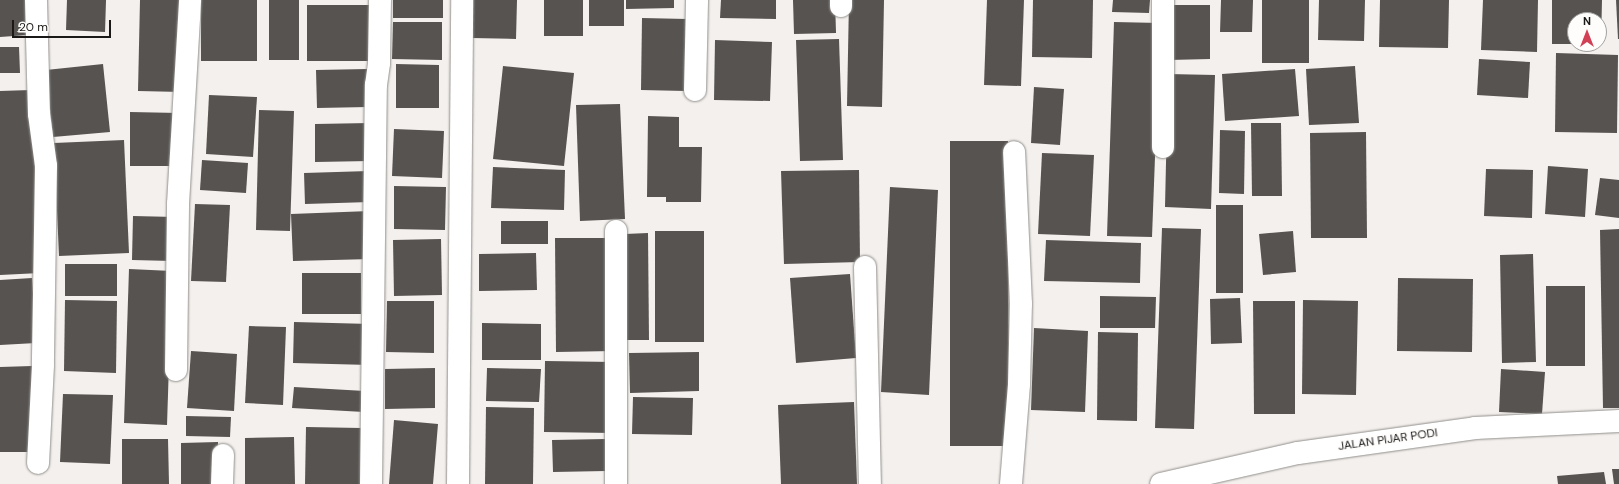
<!DOCTYPE html>
<style>
body{margin:0}
#map{position:relative;width:1619px;height:484px;overflow:hidden;background:#f3f0ed;font-family:"DM Sans",sans-serif}
div>[style]{position:absolute}
.building>*{inset:0;background:#565351}
.roads{filter:drop-shadow(0 0 1px #918e8b) drop-shadow(0 0 1px #918e8b)}
.minor>*{height:22px;margin:-11px;padding:0 11px;transform-origin:11px;border-radius:11px;background:#fff}
span{translate:-50% -50%;white-space:nowrap;text-align:center;line-height:1.15;-webkit-text-stroke:4px #fffdfc;paint-order:stroke}
.street-label{font-size:12px;color:#1a1918}
.north{position:absolute;left:1567px;top:12px;width:40px;height:40px;box-sizing:border-box;background:#fffdfc;border:1px solid #a3a2a1;border-radius:50%;rotate:0deg;font-size:11px;font-weight:700;line-height:16px;text-align:center;color:#1a1918}
.north::after{content:'';display:block;margin:auto;width:14px;height:18px;background:#d14054;clip-path:polygon(50% 0,100% 100%,50% 72%,0 100%)}
.scale{position:absolute;left:12px;top:20px;width:99px;height:18px;box-sizing:border-box;border:2px solid #1a1918;border-top:0;padding-left:5px;font-size:12px;line-height:14px;white-space:nowrap;color:#1a1918;-webkit-text-stroke:3px #fffdfc;paint-order:stroke}
</style>
<div id="map">
<div class="building">
<i style="clip-path:polygon(0 0,27px 0,28px 35px,0 37px)"></i>
<i style="clip-path:polygon(67px 0,106px 0,105px 32px,66px 30px)"></i>
<i style="clip-path:polygon(140px 0,185px 0,182px 92px,138px 91px)"></i>
<i style="clip-path:polygon(201px 0,257px 0,257px 61px,201px 61px)"></i>
<i style="clip-path:polygon(269px 0,299px 0,299px 60px,269px 60px)"></i>
<i style="clip-path:polygon(393px 0,443px 0,443px 18px,393px 18px)"></i>
<i style="clip-path:polygon(473px 0,517px 0,516px 39px,472px 38px)"></i>
<i style="clip-path:polygon(544px 0,583px 0,583px 36px,544px 36px)"></i>
<i style="clip-path:polygon(589px 0,624px 0,624px 26px,589px 26px)"></i>
<i style="clip-path:polygon(626px 0,674px 0,674px 8px,626px 9px)"></i>
<i style="clip-path:polygon(721px 0,776px 0,776px 19px,720px 18px)"></i>
<i style="clip-path:polygon(793px 0,835px 0,836px 33px,794px 34px)"></i>
<i style="clip-path:polygon(849px 0,884px 0,882px 107px,847px 106px)"></i>
<i style="clip-path:polygon(987px 0,1024px 0,1021px 86px,984px 85px)"></i>
<i style="clip-path:polygon(1033px 0,1093px 0,1092px 58px,1032px 57px)"></i>
<i style="clip-path:polygon(1113px 0,1150px 0,1149px 13px,1112px 12px)"></i>
<i style="clip-path:polygon(1221px 0,1253px 0,1252px 32px,1220px 32px)"></i>
<i style="clip-path:polygon(1262px 0,1309px 0,1309px 63px,1262px 63px)"></i>
<i style="clip-path:polygon(1319px 0,1365px 0,1364px 41px,1318px 40px)"></i>
<i style="clip-path:polygon(1380px 0,1449px 0,1448px 48px,1379px 47px)"></i>
<i style="clip-path:polygon(1483px 0,1538px 0,1537px 52px,1481px 50px)"></i>
<i style="clip-path:polygon(1552px 0,1602px 0,1601px 45px,1599px 45px,1599px 20px,1575px 20px,1575px 44px,1552px 44px)"></i>
<i style="clip-path:polygon(1616px 0,1619px 0,1619px 39px,1618px 39px)"></i>
<i style="clip-path:polygon(307px 5px,375px 5px,375px 61px,307px 61px)"></i>
<i style="clip-path:polygon(1169px 5px,1210px 5px,1210px 59px,1169px 60px)"></i>
<i style="clip-path:polygon(642px 18px,687px 19px,686px 91px,641px 90px)"></i>
<i style="clip-path:polygon(393px 22px,442px 22px,442px 60px,392px 59px)"></i>
<i style="clip-path:polygon(1114px 22px,1160px 23px,1152px 237px,1107px 236px)"></i>
<i style="clip-path:polygon(839px 39px,843px 160px,800px 161px,796px 40px)"></i>
<i style="clip-path:polygon(715px 40px,772px 42px,770px 101px,714px 100px)"></i>
<i style="clip-path:polygon(0 47px,19px 47px,20px 73px,0 73px)"></i>
<i style="clip-path:polygon(1556px 53px,1618px 55px,1617px 133px,1555px 132px)"></i>
<i style="clip-path:polygon(1479px 59px,1530px 62px,1528px 98px,1477px 95px)"></i>
<i style="clip-path:polygon(103px 64px,110px 132px,53px 137px,46px 70px)"></i>
<i style="clip-path:polygon(396px 64px,439px 65px,439px 108px,396px 108px)"></i>
<i style="clip-path:polygon(503px 66px,574px 73px,564px 166px,493px 159px)"></i>
<i style="clip-path:polygon(1355px 66px,1359px 123px,1309px 125px,1306px 69px)"></i>
<i style="clip-path:polygon(367px 69px,368px 107px,317px 108px,316px 70px)"></i>
<i style="clip-path:polygon(1295px 69px,1299px 116px,1225px 121px,1222px 74px)"></i>
<i style="clip-path:polygon(1168px 74px,1215px 75px,1211px 209px,1165px 207px)"></i>
<i style="clip-path:polygon(1034px 87px,1064px 89px,1060px 145px,1031px 143px)"></i>
<i style="clip-path:polygon(31px 90px,40px 273px,0 275px,0 91px)"></i>
<i style="clip-path:polygon(209px 95px,257px 97px,253px 157px,206px 154px)"></i>
<i style="clip-path:polygon(620px 104px,625px 219px,580px 221px,576px 105px)"></i>
<i style="clip-path:polygon(259px 110px,294px 111px,290px 231px,256px 230px)"></i>
<i style="clip-path:polygon(130px 112px,179px 113px,178px 166px,130px 166px)"></i>
<i style="clip-path:polygon(648px 116px,679px 117px,679px 147px,702px 147px,701px 202px,666px 202px,666px 197px,647px 197px)"></i>
<i style="clip-path:polygon(370px 123px,370px 161px,315px 162px,315px 124px)"></i>
<i style="clip-path:polygon(1251px 123px,1281px 123px,1282px 196px,1252px 196px)"></i>
<i style="clip-path:polygon(394px 129px,444px 131px,442px 178px,392px 176px)"></i>
<i style="clip-path:polygon(1220px 130px,1245px 131px,1244px 194px,1219px 193px)"></i>
<i style="clip-path:polygon(1366px 132px,1367px 238px,1311px 238px,1310px 133px)"></i>
<i style="clip-path:polygon(124px 140px,129px 253px,59px 256px,54px 143px)"></i>
<i style="clip-path:polygon(950px 141px,1008px 141px,1009px 446px,950px 446px)"></i>
<i style="clip-path:polygon(1042px 153px,1094px 155px,1090px 236px,1038px 234px)"></i>
<i style="clip-path:polygon(202px 160px,248px 163px,246px 193px,200px 190px)"></i>
<i style="clip-path:polygon(1548px 166px,1588px 169px,1585px 217px,1545px 214px)"></i>
<i style="clip-path:polygon(493px 167px,565px 170px,564px 210px,491px 208px)"></i>
<i style="clip-path:polygon(1486px 169px,1533px 170px,1532px 218px,1484px 216px)"></i>
<i style="clip-path:polygon(859px 170px,860px 262px,784px 264px,781px 171px)"></i>
<i style="clip-path:polygon(369px 171px,370px 202px,305px 204px,304px 173px)"></i>
<i style="clip-path:polygon(1600px 178px,1619px 180px,1619px 218px,1595px 215px)"></i>
<i style="clip-path:polygon(394px 186px,446px 187px,445px 230px,394px 229px)"></i>
<i style="clip-path:polygon(890px 187px,938px 190px,929px 395px,881px 392px)"></i>
<i style="clip-path:polygon(195px 204px,230px 205px,226px 282px,191px 281px)"></i>
<i style="clip-path:polygon(1216px 205px,1243px 205px,1243px 293px,1216px 293px)"></i>
<i style="clip-path:polygon(370px 211px,372px 259px,293px 261px,291px 214px)"></i>
<i style="clip-path:polygon(133px 216px,175px 217px,173px 261px,132px 260px)"></i>
<i style="clip-path:polygon(501px 221px,548px 221px,548px 244px,501px 244px)"></i>
<i style="clip-path:polygon(1162px 228px,1201px 229px,1194px 429px,1155px 428px)"></i>
<i style="clip-path:polygon(1619px 229px,1619px 408px,1603px 408px,1600px 230px)"></i>
<i style="clip-path:polygon(655px 231px,704px 231px,704px 342px,655px 342px)"></i>
<i style="clip-path:polygon(1293px 231px,1296px 272px,1263px 275px,1259px 234px)"></i>
<i style="clip-path:polygon(648px 233px,649px 340px,625px 340px,625px 234px)"></i>
<i style="clip-path:polygon(555px 238px,613px 238px,614px 351px,556px 352px)"></i>
<i style="clip-path:polygon(441px 239px,442px 295px,394px 296px,393px 240px)"></i>
<i style="clip-path:polygon(1046px 240px,1141px 243px,1140px 283px,1044px 281px)"></i>
<i style="clip-path:polygon(536px 253px,537px 290px,479px 291px,479px 254px)"></i>
<i style="clip-path:polygon(1533px 254px,1536px 362px,1502px 363px,1500px 255px)"></i>
<i style="clip-path:polygon(65px 264px,117px 264px,117px 296px,65px 296px)"></i>
<i style="clip-path:polygon(129px 269px,172px 271px,167px 425px,124px 423px)"></i>
<i style="clip-path:polygon(302px 273px,361px 273px,361px 314px,302px 314px)"></i>
<i style="clip-path:polygon(850px 274px,856px 358px,796px 363px,790px 278px)"></i>
<i style="clip-path:polygon(32px 278px,36px 343px,0 345px,0 280px)"></i>
<i style="clip-path:polygon(1398px 278px,1473px 279px,1472px 352px,1397px 351px)"></i>
<i style="clip-path:polygon(1546px 286px,1585px 286px,1585px 366px,1546px 366px)"></i>
<i style="clip-path:polygon(1100px 296px,1156px 297px,1155px 328px,1100px 328px)"></i>
<i style="clip-path:polygon(1240px 298px,1242px 343px,1211px 344px,1210px 299px)"></i>
<i style="clip-path:polygon(65px 300px,117px 301px,116px 373px,64px 371px)"></i>
<i style="clip-path:polygon(1303px 300px,1358px 301px,1356px 395px,1302px 394px)"></i>
<i style="clip-path:polygon(387px 301px,434px 301px,434px 353px,386px 352px)"></i>
<i style="clip-path:polygon(1253px 301px,1295px 301px,1295px 414px,1254px 414px)"></i>
<i style="clip-path:polygon(294px 322px,371px 324px,370px 365px,293px 363px)"></i>
<i style="clip-path:polygon(482px 323px,541px 324px,541px 360px,482px 360px)"></i>
<i style="clip-path:polygon(249px 326px,286px 327px,283px 405px,245px 403px)"></i>
<i style="clip-path:polygon(1034px 328px,1088px 331px,1085px 412px,1031px 410px)"></i>
<i style="clip-path:polygon(1098px 332px,1138px 333px,1137px 421px,1097px 420px)"></i>
<i style="clip-path:polygon(191px 351px,237px 354px,234px 411px,187px 408px)"></i>
<i style="clip-path:polygon(699px 352px,699px 391px,630px 393px,629px 353px)"></i>
<i style="clip-path:polygon(545px 361px,614px 362px,613px 433px,544px 432px)"></i>
<i style="clip-path:polygon(32px 366px,34px 452px,0 452px,0 367px)"></i>
<i style="clip-path:polygon(435px 368px,435px 408px,385px 409px,385px 369px)"></i>
<i style="clip-path:polygon(487px 368px,541px 369px,539px 402px,486px 401px)"></i>
<i style="clip-path:polygon(1501px 369px,1545px 372px,1542px 414px,1499px 412px)"></i>
<i style="clip-path:polygon(294px 387px,365px 391px,364px 412px,292px 408px)"></i>
<i style="clip-path:polygon(63px 394px,113px 395px,110px 464px,60px 462px)"></i>
<i style="clip-path:polygon(633px 397px,693px 398px,692px 435px,632px 434px)"></i>
<i style="clip-path:polygon(854px 402px,857px 484px,781px 484px,778px 405px)"></i>
<i style="clip-path:polygon(486px 407px,534px 408px,533px 484px,485px 484px)"></i>
<i style="clip-path:polygon(186px 416px,231px 417px,230px 437px,186px 436px)"></i>
<i style="clip-path:polygon(394px 420px,438px 424px,433px 484px,389px 484px)"></i>
<i style="clip-path:polygon(306px 427px,361px 428px,361px 484px,305px 484px)"></i>
<i style="clip-path:polygon(294px 437px,295px 484px,245px 484px,245px 438px)"></i>
<i style="clip-path:polygon(122px 439px,168px 439px,169px 484px,122px 484px)"></i>
<i style="clip-path:polygon(606px 439px,606px 471px,553px 472px,552px 440px)"></i>
<i style="clip-path:polygon(218px 442px,218px 484px,181px 484px,181px 443px)"></i>
<i style="clip-path:polygon(1612px 469px,1619px 469px,1619px 484px,1614px 484px)"></i>
<i style="clip-path:polygon(1604px 472px,1606px 484px,1558px 484px,1557px 476px)"></i>
</div>
<div class="roads">
<div class="minor">
<i style="left:36px;top:0;width:114px;rotate:88.5deg"></i>
<i style="left:39px;top:114px;width:52px;rotate:82.3deg"></i>
<i style="left:46px;top:166px;width:199px;rotate:90.9deg"></i>
<i style="left:43px;top:365px;width:98px;rotate:92.9deg"></i>
<i style="left:841px;top:6px;width:6px;rotate:-90deg"></i>
<i style="left:695px;top:90px;width:90px;rotate:-88.7deg"></i>
<i style="left:1163px;top:147px;width:147px;rotate:-90deg"></i>
<i style="left:616px;top:231px;width:253px;rotate:90deg"></i>
<i style="left:865px;top:267px;width:217px;rotate:88.7deg"></i>
<i style="left:176px;top:370px;width:166px;rotate:-89.3deg"></i>
<i style="left:178px;top:204px;width:204px;rotate:-86.6deg"></i>
<i style="left:222px;top:484px;width:29px;rotate:-88deg"></i>
<i style="left:371px;top:484px;width:399px;rotate:-89.3deg"></i>
<i style="left:376px;top:85px;width:22px;rotate:-82deg"></i>
<i style="left:379px;top:63px;width:63px;rotate:-89.1deg"></i>
<i style="left:458px;top:484px;width:484px;rotate:-89.5deg"></i>
<i style="left:1011px;top:484px;width:100px;rotate:-85.4deg"></i>
<i style="left:1019px;top:384px;width:80px;rotate:-88.6deg"></i>
<i style="left:1021px;top:304px;width:152px;rotate:-92.6deg"></i>
<i style="left:1161px;top:484px;width:140px;rotate:-12.8deg"></i>
<i style="left:1298px;top:453px;width:179px;rotate:-8deg"></i>
<i style="left:1475px;top:428px;width:144px;rotate:-2.8deg"></i>
</div>
</div>
<div class="street-label">
<span style="left:1388px;top:440px;rotate:-8deg">JALAN PIJAR PODI</span>
</div>
<div class="north">N</div>
<div class="scale">20 m</div>
</div>
